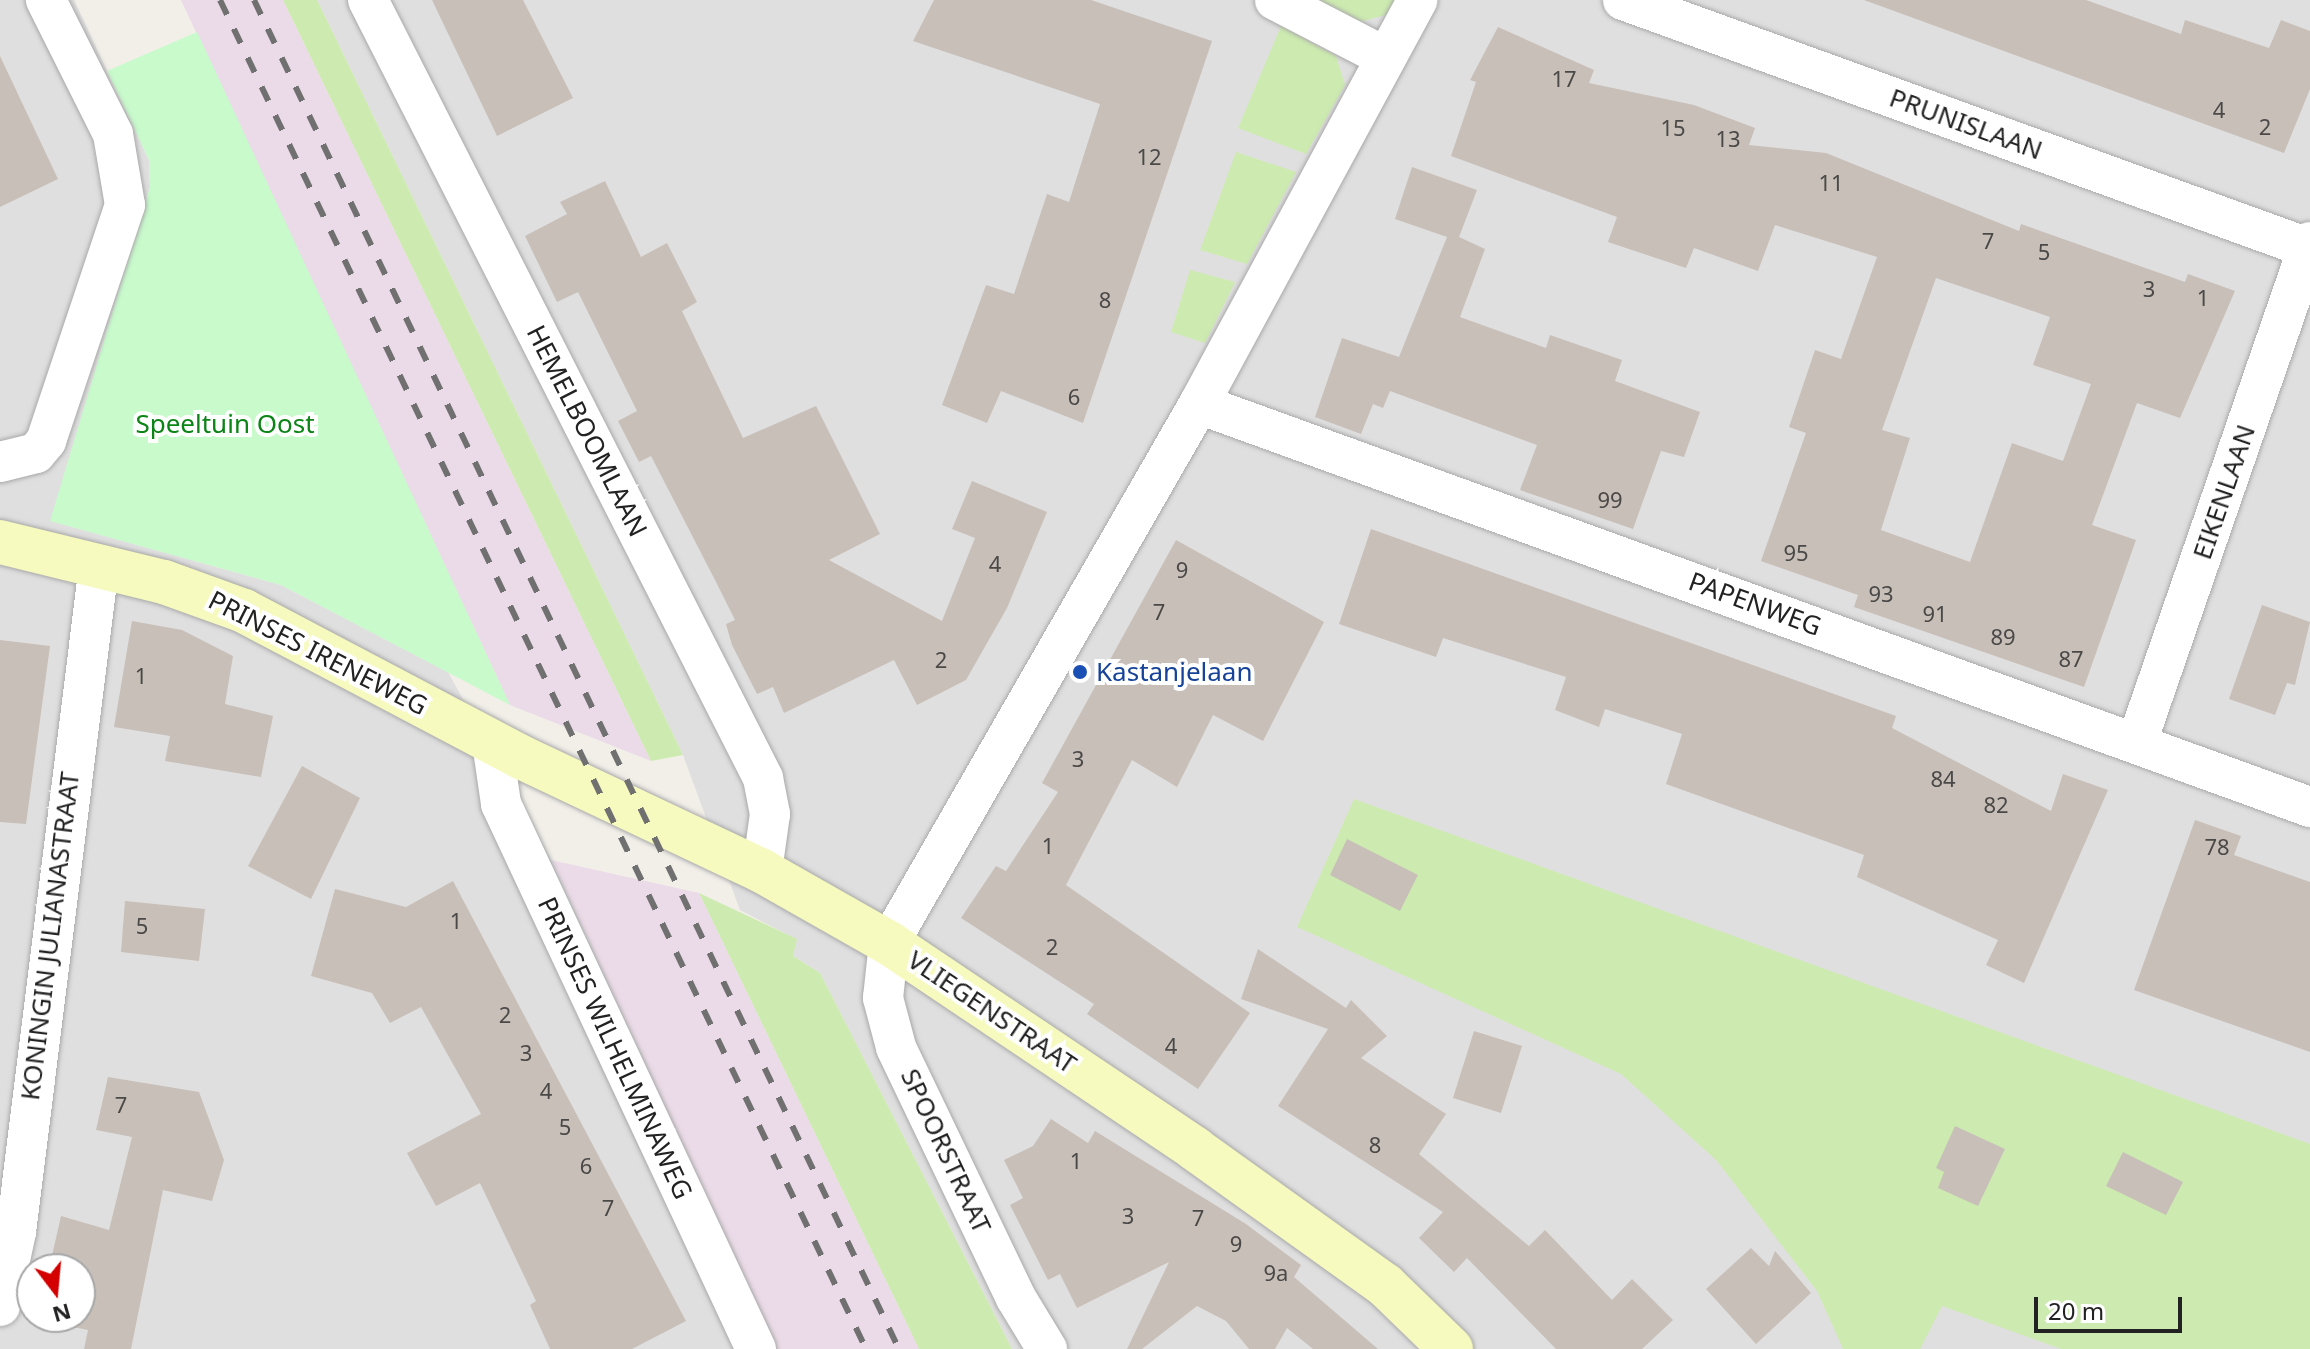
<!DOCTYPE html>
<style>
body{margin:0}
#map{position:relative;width:2310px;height:1349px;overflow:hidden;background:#f2efe9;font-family:"Noto Sans",sans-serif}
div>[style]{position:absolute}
.residential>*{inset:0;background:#e0dfdf}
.industrial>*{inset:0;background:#ebdbe8}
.grass>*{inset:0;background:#cdebb0}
.park>*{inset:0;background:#c8facc}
.building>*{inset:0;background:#c7bfb8}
.roads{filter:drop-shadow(0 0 2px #a9a9a9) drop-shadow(0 0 2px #a9a9a9)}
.street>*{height:40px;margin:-20px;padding:0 20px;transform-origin:20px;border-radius:20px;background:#fff}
.secondary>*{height:44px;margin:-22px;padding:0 22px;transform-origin:22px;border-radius:22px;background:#f7fabf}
.rail>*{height:6px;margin-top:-3px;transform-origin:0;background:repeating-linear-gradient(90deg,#707070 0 16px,transparent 0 32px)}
.dots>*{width:22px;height:22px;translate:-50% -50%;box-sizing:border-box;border:4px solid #fff;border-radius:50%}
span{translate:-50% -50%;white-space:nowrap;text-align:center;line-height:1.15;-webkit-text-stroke:8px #fff;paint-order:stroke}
.number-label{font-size:22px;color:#4b4948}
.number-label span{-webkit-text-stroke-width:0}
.street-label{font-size:26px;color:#222}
.park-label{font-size:26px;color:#0c8416}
.transit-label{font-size:26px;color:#164399}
.left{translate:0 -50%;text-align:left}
.north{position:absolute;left:16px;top:1253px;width:80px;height:80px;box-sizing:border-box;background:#fff;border:2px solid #a7a7a7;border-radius:50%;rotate:164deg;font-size:22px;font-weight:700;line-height:32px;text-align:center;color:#222}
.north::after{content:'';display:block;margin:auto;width:28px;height:36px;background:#d40000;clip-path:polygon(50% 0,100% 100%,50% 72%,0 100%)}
.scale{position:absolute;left:2034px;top:1297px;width:148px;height:36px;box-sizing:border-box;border:4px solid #222;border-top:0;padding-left:10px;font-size:24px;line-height:28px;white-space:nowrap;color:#222;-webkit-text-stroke:6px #fff;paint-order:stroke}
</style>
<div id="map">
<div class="residential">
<i style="clip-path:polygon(evenodd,0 0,74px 0,149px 160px,150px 187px,51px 521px,281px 585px,448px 672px,551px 860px,777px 1349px,0 1349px,0 0,32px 1269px,80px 1269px,80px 1317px,32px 1317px,32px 1269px)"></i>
<i style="clip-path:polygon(317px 0,2310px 0,2310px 1349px,1012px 1349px,820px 973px,793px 956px,796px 939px,740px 910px,683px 755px)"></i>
</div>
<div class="industrial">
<i style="clip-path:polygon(181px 0,283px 0,651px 761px,510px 705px)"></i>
<i style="clip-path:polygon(551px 860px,699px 893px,919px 1349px,777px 1349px)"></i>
</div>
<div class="grass">
<i style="clip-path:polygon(283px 0,317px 0,683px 755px,651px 761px)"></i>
<i style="clip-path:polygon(1311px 0,1396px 0,1389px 14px,1356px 23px)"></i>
<i style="clip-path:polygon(1281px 26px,1336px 56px,1345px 85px,1306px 154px,1238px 128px)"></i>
<i style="clip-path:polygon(1236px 152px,1296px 172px,1247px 264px,1200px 250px)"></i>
<i style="clip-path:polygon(1190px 270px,1235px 282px,1205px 343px,1171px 332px)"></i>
<i style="clip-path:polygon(1354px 799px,2310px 1144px,2310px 1349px,2061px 1349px,1942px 1306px,1920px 1349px,1843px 1349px,1817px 1291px,1716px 1160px,1621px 1074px,1297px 927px)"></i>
<i style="clip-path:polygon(699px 893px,797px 939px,793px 956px,820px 973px,1012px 1349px,919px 1349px)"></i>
</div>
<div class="park">
<i style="clip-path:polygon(197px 32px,510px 705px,281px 585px,50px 521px,150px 187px,149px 160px,107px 71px)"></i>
</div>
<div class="building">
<i style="clip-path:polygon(432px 0,523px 0,573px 98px,497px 136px)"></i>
<i style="clip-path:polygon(934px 0,1091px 0,1212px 41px,1083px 423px,1001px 391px,987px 423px,942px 405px,986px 285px,1014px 294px,1047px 194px,1069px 202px,1100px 104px,913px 41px)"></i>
<i style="clip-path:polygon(1864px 0,2086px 0,2181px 34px,2185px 20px,2269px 48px,2281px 20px,2310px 31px,2310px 89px,2284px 153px)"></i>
<i style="clip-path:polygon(evenodd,1498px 27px,1594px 70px,1589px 83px,1694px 105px,1755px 128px,1749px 145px,1826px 153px,2019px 231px,2021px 224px,2185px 282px,2188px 274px,2235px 291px,2180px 418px,2137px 403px,2092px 525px,2136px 540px,2084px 687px,1854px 607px,1858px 595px,1761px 561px,1806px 433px,1789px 427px,1815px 350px,1841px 359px,1877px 257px,1775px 225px,1758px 271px,1694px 248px,1686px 268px,1608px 242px,1617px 217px,1451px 156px,1476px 82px,1470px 80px,1498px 27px,1936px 278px,2050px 317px,2033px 365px,2091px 384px,2063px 461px,2012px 443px,1970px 562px,1881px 530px,1910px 438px,1882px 430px,1936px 278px)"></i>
<i style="clip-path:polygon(0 56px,58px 179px,0 207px)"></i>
<i style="clip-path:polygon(1412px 167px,1477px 190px,1459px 237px,1485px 249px,1460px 317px,1546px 348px,1550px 335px,1622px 360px,1615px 381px,1700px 412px,1684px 457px,1661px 451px,1633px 529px,1520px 490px,1537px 445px,1390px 391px,1383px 408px,1373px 404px,1361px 434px,1315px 417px,1342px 338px,1399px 357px,1447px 237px,1395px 219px)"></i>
<i style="clip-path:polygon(605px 181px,641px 257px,667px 243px,697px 302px,682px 311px,743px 438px,816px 406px,880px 534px,829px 560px,942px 621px,975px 538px,952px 529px,972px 481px,1047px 512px,1007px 608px,966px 680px,917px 705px,894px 660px,784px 713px,773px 687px,757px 694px,732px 645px,726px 624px,735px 620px,715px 580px,651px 456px,639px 462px,618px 421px,637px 411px,578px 292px,557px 302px,525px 236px,567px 214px,560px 202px)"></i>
<i style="clip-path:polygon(1371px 529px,1896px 716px,1892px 728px,2051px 811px,2063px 774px,2108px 790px,2024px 983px,1986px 965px,1998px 940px,1857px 877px,1864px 855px,1666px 784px,1682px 734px,1605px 709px,1599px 727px,1555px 710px,1566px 677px,1443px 638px,1436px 657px,1339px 624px)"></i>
<i style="clip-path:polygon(1176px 540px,1324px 622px,1263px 741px,1213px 715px,1177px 787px,1132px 760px,1066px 885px,1250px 1013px,1198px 1089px,1087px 1014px,1094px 1004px,961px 918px,996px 866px,1006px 871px,1058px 792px,1042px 783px)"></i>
<i style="clip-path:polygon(2262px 605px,2310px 622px,2295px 685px,2287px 683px,2275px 715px,2229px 699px)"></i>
<i style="clip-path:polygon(132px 621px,182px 630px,233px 656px,225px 704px,273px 716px,261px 777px,165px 761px,170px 736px,114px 727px)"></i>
<i style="clip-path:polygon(0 640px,50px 646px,26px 824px,0 822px)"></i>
<i style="clip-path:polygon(302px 766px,360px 798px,311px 899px,248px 866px)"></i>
<i style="clip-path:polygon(2195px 820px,2241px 836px,2234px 855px,2310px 882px,2310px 1052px,2134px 990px)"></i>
<i style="clip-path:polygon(1347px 839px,1418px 875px,1400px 911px,1330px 875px)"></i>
<i style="clip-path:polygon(453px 881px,686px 1321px,632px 1349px,550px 1349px,530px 1305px,536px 1301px,480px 1183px,436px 1206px,407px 1153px,481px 1114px,421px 1007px,390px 1023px,372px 993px,311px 976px,335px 889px,406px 907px)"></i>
<i style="clip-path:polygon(125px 901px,205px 909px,199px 961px,121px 952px)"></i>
<i style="clip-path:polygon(1258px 949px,1346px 1008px,1351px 1000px,1387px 1036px,1361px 1058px,1446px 1114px,1419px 1154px,1529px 1246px,1545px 1230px,1612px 1300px,1632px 1279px,1673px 1320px,1642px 1349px,1556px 1349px,1467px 1258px,1454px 1272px,1419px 1238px,1443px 1212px,1278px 1106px,1328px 1029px,1241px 999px)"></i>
<i style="clip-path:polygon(1474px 1031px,1522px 1046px,1501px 1113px,1453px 1098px)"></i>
<i style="clip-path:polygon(108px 1077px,199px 1092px,224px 1160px,212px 1201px,163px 1190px,131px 1349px,84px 1349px,88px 1330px,39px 1320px,80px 1317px,80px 1269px,49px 1269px,61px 1216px,109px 1230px,132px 1137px,96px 1130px)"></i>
<i style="clip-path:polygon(1051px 1119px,1088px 1143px,1095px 1131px,1246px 1224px,1301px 1265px,1294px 1277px,1378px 1349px,1313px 1349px,1287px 1328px,1275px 1349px,1249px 1349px,1226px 1321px,1197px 1306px,1142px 1349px,1127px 1349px,1169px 1262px,1077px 1308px,1060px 1274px,1048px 1280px,1010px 1205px,1023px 1198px,1004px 1160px,1033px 1146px)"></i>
<i style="clip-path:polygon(1955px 1126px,2005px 1149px,1978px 1206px,1938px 1188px,1944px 1172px,1936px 1168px)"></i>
<i style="clip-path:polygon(2123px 1152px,2183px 1182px,2166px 1215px,2106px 1186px)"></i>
<i style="clip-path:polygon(1751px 1248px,1769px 1266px,1775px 1251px,1811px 1293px,1756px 1344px,1706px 1289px)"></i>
</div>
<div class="roads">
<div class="street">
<i style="left:368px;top:0;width:873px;rotate:63.08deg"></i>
<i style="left:763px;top:778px;width:37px;rotate:79deg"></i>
<i style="left:770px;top:814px;width:58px;rotate:98deg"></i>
<i style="left:1275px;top:0;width:122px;rotate:27.4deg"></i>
<i style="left:1623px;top:0;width:729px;rotate:19.9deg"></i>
<i style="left:1199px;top:404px;width:1182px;rotate:19.94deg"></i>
<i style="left:0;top:462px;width:37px;rotate:-14deg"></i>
<i style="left:36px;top:453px;width:16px;rotate:-50deg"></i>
<i style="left:46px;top:441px;width:249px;rotate:-71.5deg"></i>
<i style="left:125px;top:205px;width:72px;rotate:-99.6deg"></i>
<i style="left:113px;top:134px;width:150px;rotate:-116.6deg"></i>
<i style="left:492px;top:742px;width:63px;rotate:81.7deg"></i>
<i style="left:501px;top:804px;width:602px;rotate:64.93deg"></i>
<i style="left:2137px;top:742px;width:529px;rotate:-70.91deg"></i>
<i style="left:0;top:1306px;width:76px;rotate:-77.8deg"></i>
<i style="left:16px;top:1232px;width:671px;rotate:-82.9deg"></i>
<i style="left:1047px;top:1349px;width:60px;rotate:-121.3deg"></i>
<i style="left:1016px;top:1298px;width:278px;rotate:-115.6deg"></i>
<i style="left:896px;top:1047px;width:51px;rotate:-104.9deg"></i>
<i style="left:883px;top:998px;width:55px;rotate:-83.8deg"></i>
<i style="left:889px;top:943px;width:622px;rotate:-60.1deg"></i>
<i style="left:1199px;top:404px;width:459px;rotate:-61.6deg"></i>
</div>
<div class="secondary">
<i style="left:0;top:542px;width:169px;rotate:13.7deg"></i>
<i style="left:164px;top:582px;width:85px;rotate:19.9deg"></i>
<i style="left:244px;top:611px;width:313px;rotate:27.8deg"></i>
<i style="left:521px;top:757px;width:267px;rotate:25.3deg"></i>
<i style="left:762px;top:871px;width:146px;rotate:29.6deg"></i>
<i style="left:889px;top:943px;width:369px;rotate:33.9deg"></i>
<i style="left:1195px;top:1149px;width:234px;rotate:35.6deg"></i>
<i style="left:1385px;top:1285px;width:92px;rotate:44.1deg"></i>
</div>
</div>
<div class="rail">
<i style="left:220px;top:0;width:1496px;rotate:64.41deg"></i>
<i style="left:254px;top:0;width:1495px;rotate:64.45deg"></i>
</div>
<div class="dots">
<i style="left:1080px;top:672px;background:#1a4fb4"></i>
</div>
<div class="number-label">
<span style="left:1564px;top:79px">17</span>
<span style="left:2219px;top:110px">4</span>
<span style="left:2265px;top:127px">2</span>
<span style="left:1673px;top:128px">15</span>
<span style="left:1728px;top:139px">13</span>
<span style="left:1149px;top:157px">12</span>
<span style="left:1831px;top:183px">11</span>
<span style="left:1988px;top:241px">7</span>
<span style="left:2044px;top:252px">5</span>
<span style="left:2149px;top:289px">3</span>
<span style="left:2203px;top:298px">1</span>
<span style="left:1105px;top:300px">8</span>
<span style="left:1074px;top:397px">6</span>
<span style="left:1610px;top:500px">99</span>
<span style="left:1796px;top:553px">95</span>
<span style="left:995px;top:564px">4</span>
<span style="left:1182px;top:570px">9</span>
<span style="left:1881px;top:594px">93</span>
<span style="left:1159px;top:612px">7</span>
<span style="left:1935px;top:614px">91</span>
<span style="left:2003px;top:637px">89</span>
<span style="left:2071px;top:659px">87</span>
<span style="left:941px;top:660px">2</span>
<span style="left:141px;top:676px">1</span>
<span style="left:1078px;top:759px">3</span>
<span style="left:1943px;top:779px">84</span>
<span style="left:1996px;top:805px">82</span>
<span style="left:1048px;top:846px">1</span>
<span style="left:2217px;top:847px">78</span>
<span style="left:456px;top:921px">1</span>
<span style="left:142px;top:926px">5</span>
<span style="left:1052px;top:947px">2</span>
<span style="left:505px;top:1015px">2</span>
<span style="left:1171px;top:1046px">4</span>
<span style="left:526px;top:1053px">3</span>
<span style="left:546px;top:1091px">4</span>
<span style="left:121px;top:1105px">7</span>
<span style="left:565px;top:1127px">5</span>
<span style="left:1375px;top:1145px">8</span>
<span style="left:1076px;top:1161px">1</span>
<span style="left:586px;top:1166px">6</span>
<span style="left:608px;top:1208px">7</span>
<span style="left:1128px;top:1216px">3</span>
<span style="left:1198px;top:1218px">7</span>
<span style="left:1236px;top:1244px">9</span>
<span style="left:1276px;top:1273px">9a</span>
</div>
<div class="street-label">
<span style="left:1966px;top:124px;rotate:20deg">PRUNISLAAN</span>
<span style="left:587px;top:431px;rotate:63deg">HEMELBOOMLAAN</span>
<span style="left:2224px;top:492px;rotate:-71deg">EIKENLAAN</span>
<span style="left:1755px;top:604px;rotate:20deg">PAPENWEG</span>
<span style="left:318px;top:653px;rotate:27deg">PRINSES IRENEWEG</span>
<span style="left:50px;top:936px;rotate:-83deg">KONINGIN JULIANASTRAAT</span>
<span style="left:992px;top:1012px;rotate:34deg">VLIEGENSTRAAT</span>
<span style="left:615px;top:1048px;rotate:65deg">PRINSES WILHELMINAWEG</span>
<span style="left:946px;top:1151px;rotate:65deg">SPOORSTRAAT</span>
</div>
<div class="park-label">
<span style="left:225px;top:424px">Speeltuin Oost</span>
</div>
<div class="transit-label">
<span class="left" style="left:1096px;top:672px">Kastanjelaan</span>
</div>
<div class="north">N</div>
<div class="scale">20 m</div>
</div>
